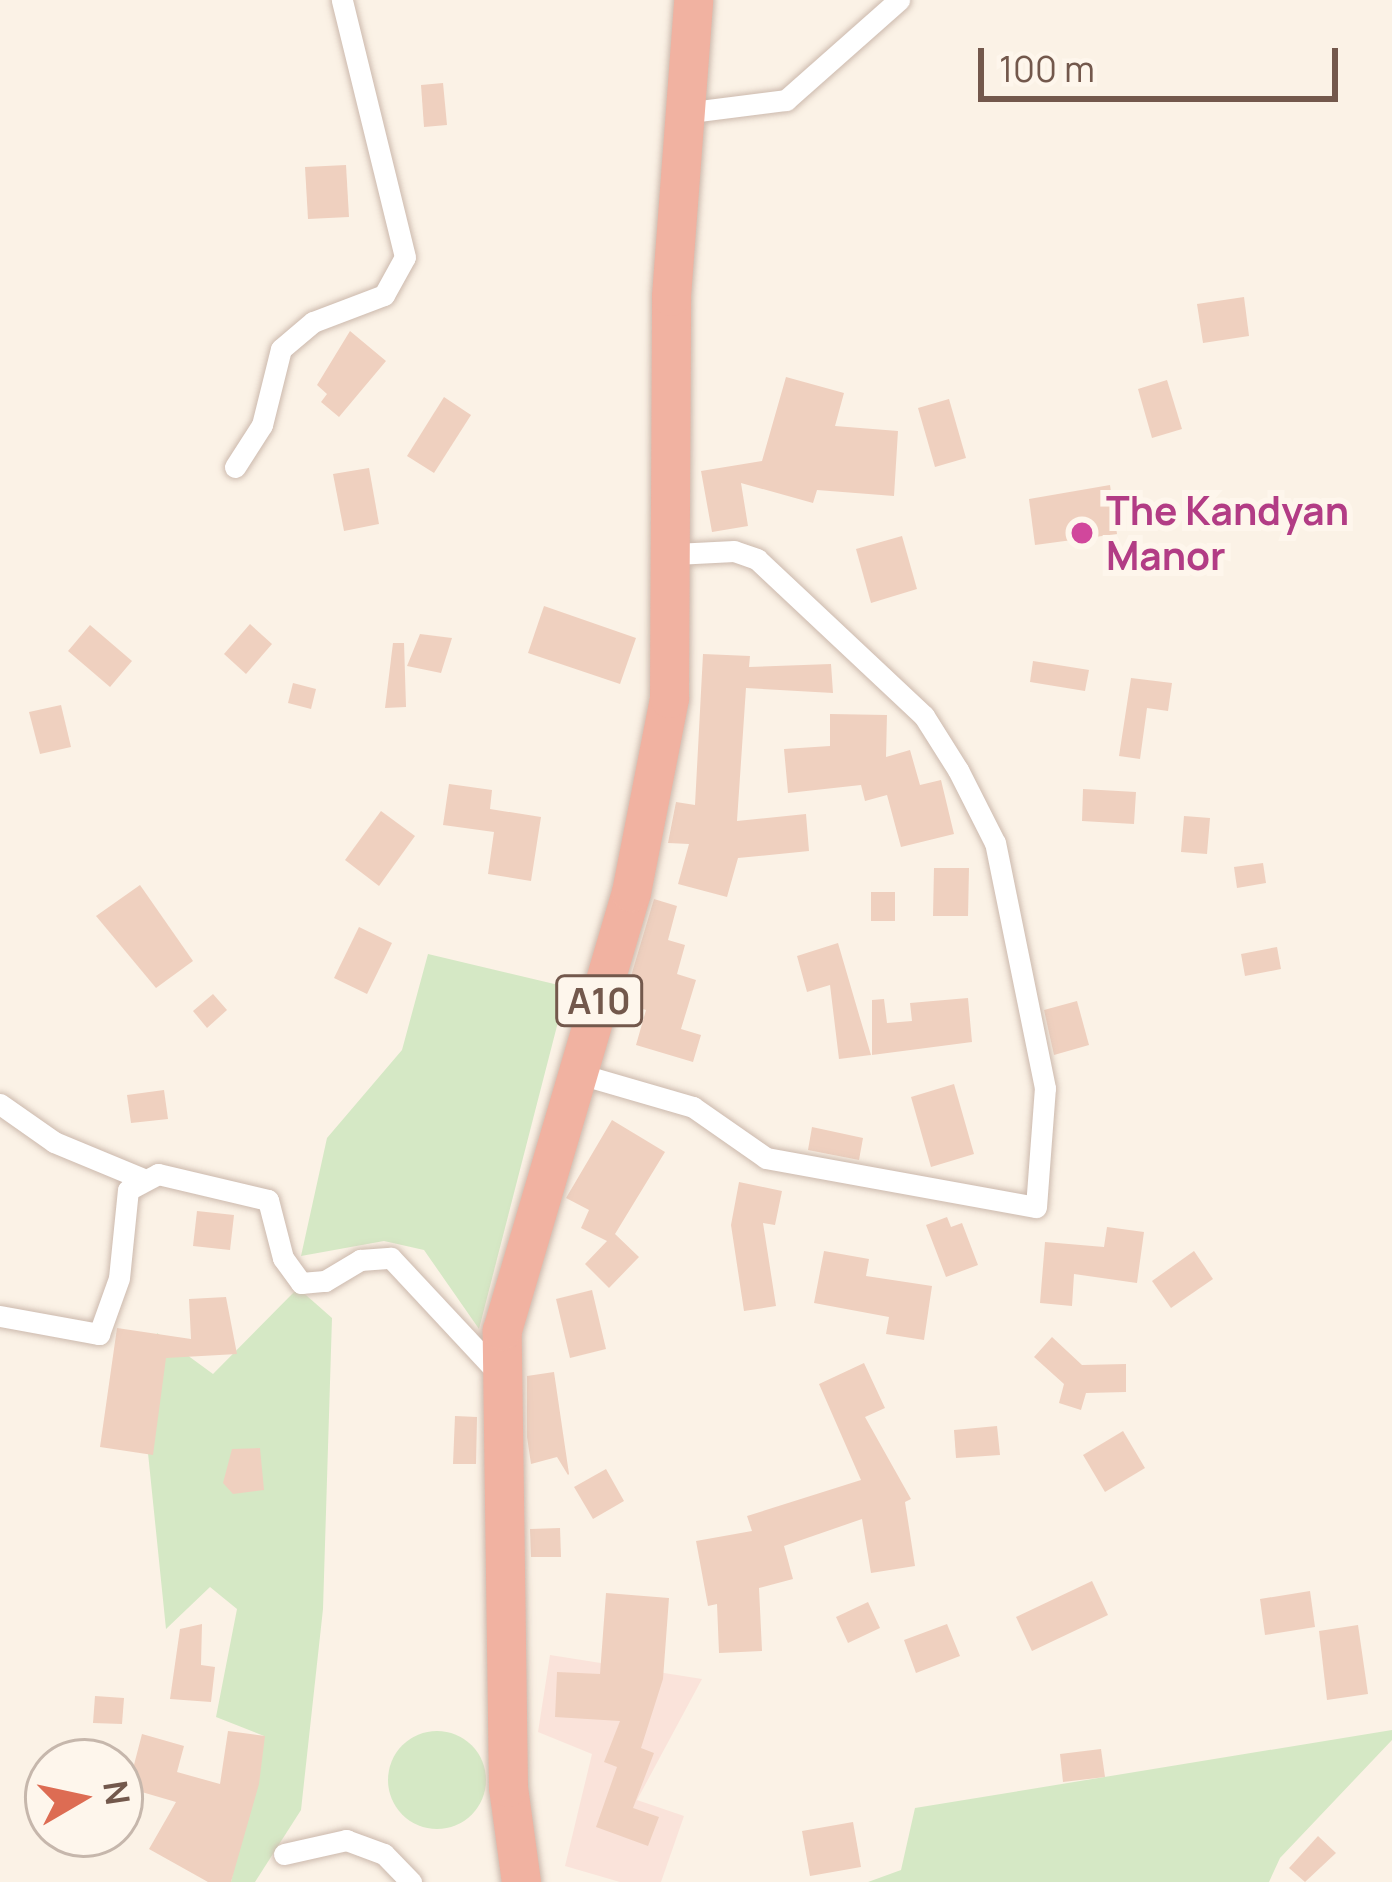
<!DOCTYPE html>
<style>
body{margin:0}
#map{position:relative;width:1392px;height:1882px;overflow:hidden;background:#fbf2e6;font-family:Manrope,sans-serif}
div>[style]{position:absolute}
.commercial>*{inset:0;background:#fae3da}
.green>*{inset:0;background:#d5e8c5}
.round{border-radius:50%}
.building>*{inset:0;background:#efd0bf}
.roads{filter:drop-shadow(0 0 3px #ccb9ad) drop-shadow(0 0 3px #ccb9ad)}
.street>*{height:21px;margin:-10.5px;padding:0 10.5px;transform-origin:10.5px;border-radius:10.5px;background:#fff}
.highway>*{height:39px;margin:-19.5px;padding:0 19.5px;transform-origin:19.5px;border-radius:19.5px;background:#f1b2a1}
.dots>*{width:33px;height:33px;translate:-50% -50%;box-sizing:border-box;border:6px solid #fef6ec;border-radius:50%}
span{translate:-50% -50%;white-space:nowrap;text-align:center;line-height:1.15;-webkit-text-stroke:12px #fef6ec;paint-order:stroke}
.shield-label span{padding:3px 9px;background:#fef6ec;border:3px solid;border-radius:9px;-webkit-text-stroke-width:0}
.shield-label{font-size:36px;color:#73584c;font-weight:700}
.hotel-label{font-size:39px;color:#b23c85;font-weight:700}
.left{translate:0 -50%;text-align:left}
.north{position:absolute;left:24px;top:1738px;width:120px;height:120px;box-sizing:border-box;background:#fef6ec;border:3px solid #c6b7ac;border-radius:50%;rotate:81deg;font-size:33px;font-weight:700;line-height:48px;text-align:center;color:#73584c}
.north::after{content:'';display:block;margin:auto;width:42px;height:54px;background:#dd6c53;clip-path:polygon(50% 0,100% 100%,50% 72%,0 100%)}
.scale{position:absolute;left:978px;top:48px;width:360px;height:54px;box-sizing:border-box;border:6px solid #73584c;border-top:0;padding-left:15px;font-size:36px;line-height:42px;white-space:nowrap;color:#73584c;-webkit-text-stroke:9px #fef6ec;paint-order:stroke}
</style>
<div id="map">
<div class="commercial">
<i style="clip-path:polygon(550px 1655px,702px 1679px,637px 1800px,684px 1816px,661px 1882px,620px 1882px,565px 1866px,592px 1754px,538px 1732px)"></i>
</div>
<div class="green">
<i style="clip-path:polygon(428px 954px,567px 987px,479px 1329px,424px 1250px,384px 1241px,301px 1256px,327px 1138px,402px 1050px)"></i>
<i style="clip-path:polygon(298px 1288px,332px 1318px,323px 1609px,301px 1810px,255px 1882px,231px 1882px,264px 1736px,216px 1717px,237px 1609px,210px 1587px,166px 1629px,144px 1414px,157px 1333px,213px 1374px)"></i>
<i style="clip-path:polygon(1392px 1730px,1392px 1740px,1280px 1858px,1269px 1882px,868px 1882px,901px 1870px,915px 1808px)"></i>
<i class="round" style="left:388px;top:1731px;width:98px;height:98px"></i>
</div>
<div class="building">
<i style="clip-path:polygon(443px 83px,447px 125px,424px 127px,421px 85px)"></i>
<i style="clip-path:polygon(346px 165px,349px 217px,308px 219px,305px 167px)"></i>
<i style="clip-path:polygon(1244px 297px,1249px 336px,1203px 343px,1197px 304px)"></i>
<i style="clip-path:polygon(350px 331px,386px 361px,339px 417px,321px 402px,327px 394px,317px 385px)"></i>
<i style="clip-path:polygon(786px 377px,844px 393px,835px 426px,898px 431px,894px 496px,817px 490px,813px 503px,741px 483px,748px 526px,712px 532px,701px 471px,762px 461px)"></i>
<i style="clip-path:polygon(1167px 380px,1182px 429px,1152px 438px,1138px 389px)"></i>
<i style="clip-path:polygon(444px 397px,471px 415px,434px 473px,407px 456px)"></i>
<i style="clip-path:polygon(949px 399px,966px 458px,935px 467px,918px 408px)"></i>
<i style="clip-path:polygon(369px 468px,379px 524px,344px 531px,333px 474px)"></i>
<i style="clip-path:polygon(1110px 485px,1117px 534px,1035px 545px,1029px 499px)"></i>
<i style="clip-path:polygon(902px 536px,917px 589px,871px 603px,856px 549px)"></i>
<i style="clip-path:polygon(544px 606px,636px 638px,620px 684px,528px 653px)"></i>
<i style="clip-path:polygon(250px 624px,272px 644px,246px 674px,224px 654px)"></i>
<i style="clip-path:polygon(90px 625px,132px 661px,110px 687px,68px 651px)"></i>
<i style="clip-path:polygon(420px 634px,452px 638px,441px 673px,407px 666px)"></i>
<i style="clip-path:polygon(393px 643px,404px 643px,406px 707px,385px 708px)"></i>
<i style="clip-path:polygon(703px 654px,750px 656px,749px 667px,831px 664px,833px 693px,746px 688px,737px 821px,806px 814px,809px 851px,738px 858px,727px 897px,678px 884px,689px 844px,668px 843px,676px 802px,695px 805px)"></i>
<i style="clip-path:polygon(1033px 661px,1089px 670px,1085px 691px,1030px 682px)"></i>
<i style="clip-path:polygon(1131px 678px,1172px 683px,1168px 711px,1147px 708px,1140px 759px,1119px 756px)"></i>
<i style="clip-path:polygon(293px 683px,316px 689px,311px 709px,288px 703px)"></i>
<i style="clip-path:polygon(61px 705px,71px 747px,40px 754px,29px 712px)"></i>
<i style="clip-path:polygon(830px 714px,887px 715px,886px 757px,910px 750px,920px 785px,941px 780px,954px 834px,901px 847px,887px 795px,865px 801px,861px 785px,788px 793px,784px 749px,830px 746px)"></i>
<i style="clip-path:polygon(449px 784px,492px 790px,490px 809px,541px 817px,531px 881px,488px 874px,494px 832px,443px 825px)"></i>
<i style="clip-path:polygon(1083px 789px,1136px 792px,1134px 824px,1082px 821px)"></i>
<i style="clip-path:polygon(381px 811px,415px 836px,379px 886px,345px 860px)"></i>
<i style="clip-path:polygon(1184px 816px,1210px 818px,1207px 854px,1181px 852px)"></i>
<i style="clip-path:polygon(1263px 863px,1266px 883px,1237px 888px,1234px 867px)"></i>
<i style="clip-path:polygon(934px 868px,969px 868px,968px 916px,933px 916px)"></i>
<i style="clip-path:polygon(140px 885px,193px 961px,156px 988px,96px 916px)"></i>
<i style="clip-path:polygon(871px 892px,895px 892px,895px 921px,871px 921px)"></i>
<i style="clip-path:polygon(654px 899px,677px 906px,668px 940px,685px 945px,677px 974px,696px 980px,681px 1029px,701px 1035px,693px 1062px,636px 1045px,646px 1010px,623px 1003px)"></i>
<i style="clip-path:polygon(359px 927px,392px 943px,367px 994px,334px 978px)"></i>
<i style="clip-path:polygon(838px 943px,857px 1008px,871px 1055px,839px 1059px,830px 985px,807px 992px,797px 956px)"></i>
<i style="clip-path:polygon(1277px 947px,1281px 969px,1245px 976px,1241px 954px)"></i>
<i style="clip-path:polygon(213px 994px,227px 1010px,207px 1028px,193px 1011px)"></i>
<i style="clip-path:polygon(968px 998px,972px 1042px,872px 1055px,872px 1000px,884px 999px,887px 1023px,912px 1021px,910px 1003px)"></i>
<i style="clip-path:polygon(1077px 1001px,1089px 1045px,1054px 1055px,1044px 1010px)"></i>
<i style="clip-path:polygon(954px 1084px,974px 1154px,931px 1167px,911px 1097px)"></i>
<i style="clip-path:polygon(164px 1090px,168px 1119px,131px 1123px,127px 1095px)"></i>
<i style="clip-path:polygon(612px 1120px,665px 1152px,615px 1234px,639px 1257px,609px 1288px,585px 1264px,607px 1241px,581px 1228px,589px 1210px,566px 1198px)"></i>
<i style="clip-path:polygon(812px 1127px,863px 1138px,859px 1160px,808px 1150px)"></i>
<i style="clip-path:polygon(739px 1182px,782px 1191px,775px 1225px,763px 1223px,776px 1306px,744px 1311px,731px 1225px)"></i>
<i style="clip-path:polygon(197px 1211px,234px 1215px,230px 1250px,193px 1246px)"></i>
<i style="clip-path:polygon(947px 1217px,951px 1227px,962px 1223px,978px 1265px,946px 1277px,926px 1225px)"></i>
<i style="clip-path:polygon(1107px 1227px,1144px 1232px,1137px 1283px,1074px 1274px,1072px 1306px,1040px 1303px,1045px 1242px,1104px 1247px)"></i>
<i style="clip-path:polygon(824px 1251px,869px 1259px,866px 1276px,932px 1286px,924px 1340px,886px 1334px,889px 1317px,814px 1303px)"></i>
<i style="clip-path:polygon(1194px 1251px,1213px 1279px,1171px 1308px,1152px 1281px)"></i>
<i style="clip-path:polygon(592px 1290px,606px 1349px,570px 1358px,556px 1299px)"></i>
<i style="clip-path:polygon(226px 1297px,237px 1354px,166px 1358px,153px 1455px,100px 1447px,117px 1328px,191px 1339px,189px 1299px)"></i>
<i style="clip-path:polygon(1052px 1337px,1082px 1365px,1126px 1364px,1126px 1392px,1086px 1393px,1081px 1410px,1059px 1403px,1064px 1384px,1034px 1357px)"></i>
<i style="clip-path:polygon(864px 1363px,885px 1408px,865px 1417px,911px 1499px,905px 1502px,915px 1566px,871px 1573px,862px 1519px,784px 1546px,793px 1579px,759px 1588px,762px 1651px,719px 1653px,717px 1604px,708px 1606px,696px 1541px,752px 1531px,747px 1516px,861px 1480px,819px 1384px)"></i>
<i style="clip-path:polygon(554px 1372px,569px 1474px,568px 1475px,557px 1457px,531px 1464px,527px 1437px,527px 1376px)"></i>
<i style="clip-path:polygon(455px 1416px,477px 1417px,476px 1464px,453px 1464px)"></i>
<i style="clip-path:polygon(997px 1426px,1000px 1455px,956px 1458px,954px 1430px)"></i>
<i style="clip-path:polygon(1123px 1431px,1145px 1468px,1105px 1492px,1083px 1455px)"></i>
<i style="clip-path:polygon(260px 1448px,264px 1490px,233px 1494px,223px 1483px,232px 1449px)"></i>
<i style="clip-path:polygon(606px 1469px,624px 1501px,593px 1519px,574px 1487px)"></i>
<i style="clip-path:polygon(560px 1528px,561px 1557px,531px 1557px,530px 1529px)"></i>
<i style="clip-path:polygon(1092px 1581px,1108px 1615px,1032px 1651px,1016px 1617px)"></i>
<i style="clip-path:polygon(1310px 1591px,1315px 1627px,1265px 1635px,1260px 1599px)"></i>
<i style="clip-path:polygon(606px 1593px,669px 1598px,663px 1679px,641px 1748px,654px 1753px,633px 1808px,659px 1817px,648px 1846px,596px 1827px,617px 1767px,604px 1762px,620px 1721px,555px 1717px,557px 1672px,600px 1674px)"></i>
<i style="clip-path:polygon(868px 1602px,880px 1628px,848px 1643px,836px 1617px)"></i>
<i style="clip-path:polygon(202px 1624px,201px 1665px,215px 1667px,211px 1702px,170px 1699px,180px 1629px)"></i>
<i style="clip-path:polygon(947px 1624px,960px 1656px,916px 1673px,904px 1640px)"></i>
<i style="clip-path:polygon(1358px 1625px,1368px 1694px,1327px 1700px,1319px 1631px)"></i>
<i style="clip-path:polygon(95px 1696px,124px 1698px,122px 1724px,93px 1723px)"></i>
<i style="clip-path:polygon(228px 1731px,265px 1736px,259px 1784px,231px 1882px,208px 1882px,149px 1849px,176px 1802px,128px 1788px,142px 1734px,184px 1746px,177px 1772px,220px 1784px)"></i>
<i style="clip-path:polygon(1101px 1749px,1105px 1777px,1063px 1782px,1060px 1754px)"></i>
<i style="clip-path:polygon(853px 1822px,861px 1867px,810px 1876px,802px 1831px)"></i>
<i style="clip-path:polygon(1318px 1836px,1336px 1853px,1305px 1882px,1289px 1868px)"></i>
</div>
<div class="roads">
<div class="street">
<i style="left:683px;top:113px;width:104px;rotate:-7.2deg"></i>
<i style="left:786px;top:100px;width:151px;rotate:-41.5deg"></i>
<i style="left:235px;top:467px;width:50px;rotate:-57.3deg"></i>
<i style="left:262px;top:425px;width:78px;rotate:-76deg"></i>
<i style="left:281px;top:349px;width:42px;rotate:-40.2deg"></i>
<i style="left:313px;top:322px;width:76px;rotate:-20.8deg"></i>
<i style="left:384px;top:295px;width:43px;rotate:-61.1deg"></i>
<i style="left:405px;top:257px;width:265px;rotate:-103.8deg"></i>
<i style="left:576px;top:1073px;width:122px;rotate:16.2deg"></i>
<i style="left:693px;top:1107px;width:89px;rotate:34.9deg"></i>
<i style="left:766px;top:1158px;width:274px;rotate:10.3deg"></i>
<i style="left:1036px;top:1207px;width:119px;rotate:-85.7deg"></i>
<i style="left:1045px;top:1088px;width:250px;rotate:-101.5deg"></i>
<i style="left:995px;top:843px;width:82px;rotate:-116.9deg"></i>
<i style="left:958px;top:770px;width:64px;rotate:-122.2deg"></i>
<i style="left:924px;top:716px;width:229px;rotate:-136.8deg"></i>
<i style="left:757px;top:559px;width:24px;rotate:-161deg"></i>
<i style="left:734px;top:551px;width:59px;rotate:177.1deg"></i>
<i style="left:0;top:1104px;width:66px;rotate:35.1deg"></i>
<i style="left:54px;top:1142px;width:94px;rotate:22.5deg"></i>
<i style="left:0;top:1316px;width:101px;rotate:10.3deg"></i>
<i style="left:99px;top:1334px;width:59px;rotate:-70.3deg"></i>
<i style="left:119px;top:1278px;width:88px;rotate:-84.2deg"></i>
<i style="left:128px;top:1190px;width:34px;rotate:-28deg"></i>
<i style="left:158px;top:1174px;width:113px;rotate:13.3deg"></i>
<i style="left:268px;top:1200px;width:60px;rotate:75.5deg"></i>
<i style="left:283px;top:1258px;width:31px;rotate:54deg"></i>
<i style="left:301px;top:1283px;width:24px;rotate:-5deg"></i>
<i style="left:325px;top:1281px;width:41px;rotate:-31deg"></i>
<i style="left:360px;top:1260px;width:31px;rotate:-4deg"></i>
<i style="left:391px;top:1258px;width:158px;rotate:47deg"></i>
<i style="left:284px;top:1854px;width:64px;rotate:-12.7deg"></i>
<i style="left:346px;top:1840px;width:40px;rotate:20.2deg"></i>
<i style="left:384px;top:1854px;width:39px;rotate:46deg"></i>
</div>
<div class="highway">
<i style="left:521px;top:1882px;width:96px;rotate:-97.8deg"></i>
<i style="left:508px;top:1787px;width:457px;rotate:-90.8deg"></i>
<i style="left:502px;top:1330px;width:457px;rotate:-73.6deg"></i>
<i style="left:631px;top:892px;width:198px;rotate:-78.9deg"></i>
<i style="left:669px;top:698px;width:402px;rotate:-89.7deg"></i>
<i style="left:671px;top:296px;width:297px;rotate:-85.7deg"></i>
</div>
</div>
<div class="dots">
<i style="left:1082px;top:533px;background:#d1479c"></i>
</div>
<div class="shield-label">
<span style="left:599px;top:1001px">A10</span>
</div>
<div class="hotel-label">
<span class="left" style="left:1106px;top:533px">The Kandyan<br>Manor</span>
</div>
<div class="north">N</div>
<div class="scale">100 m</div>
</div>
